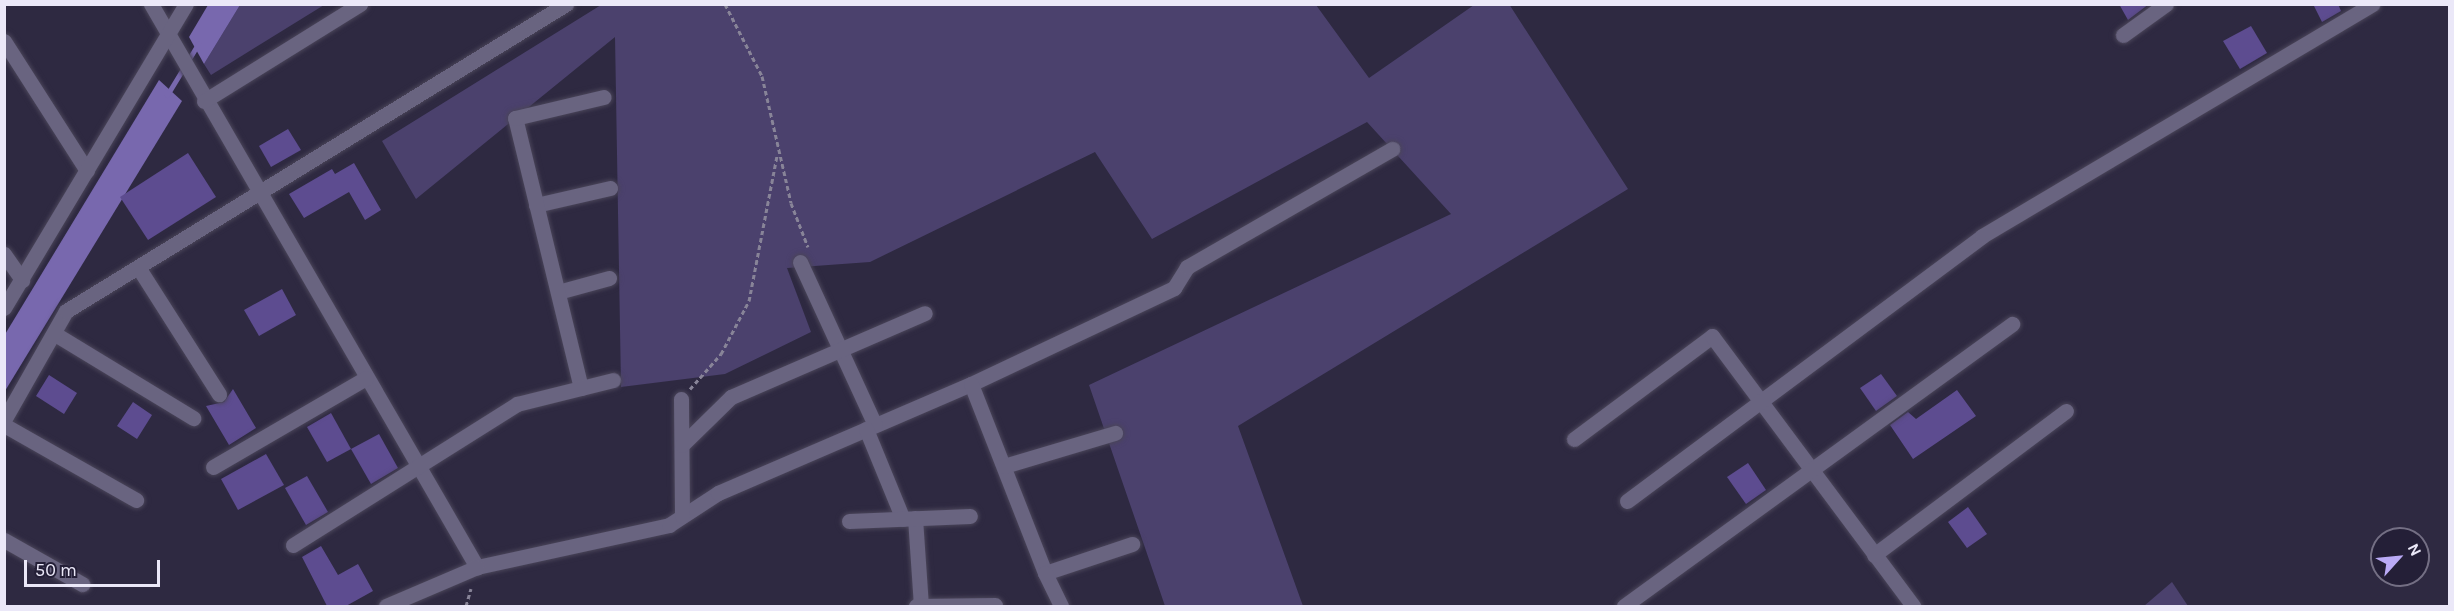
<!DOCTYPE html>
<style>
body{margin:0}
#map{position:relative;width:2454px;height:611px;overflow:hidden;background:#2e2941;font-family:Karla,sans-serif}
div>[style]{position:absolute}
.green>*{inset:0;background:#4b416d}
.water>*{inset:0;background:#7868ae}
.stream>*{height:5px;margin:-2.5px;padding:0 2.5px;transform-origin:2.5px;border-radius:2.5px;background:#7868ae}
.building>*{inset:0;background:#5d4c90}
.path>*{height:3px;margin-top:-1.5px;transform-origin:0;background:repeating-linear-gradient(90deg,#888498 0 4.5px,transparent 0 7.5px)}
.roads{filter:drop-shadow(0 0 2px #4a4559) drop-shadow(0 0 2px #4a4559)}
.street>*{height:15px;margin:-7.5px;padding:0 7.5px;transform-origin:7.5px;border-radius:7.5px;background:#696480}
span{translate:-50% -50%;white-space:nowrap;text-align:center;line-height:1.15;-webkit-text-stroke:4.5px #241f37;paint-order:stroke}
.frame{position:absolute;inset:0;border:6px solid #ebe8f8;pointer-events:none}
.north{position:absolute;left:2370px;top:527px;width:60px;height:60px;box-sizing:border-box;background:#241f37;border:2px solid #746f84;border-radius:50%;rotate:63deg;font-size:16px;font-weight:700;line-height:24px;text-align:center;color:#ebe8f8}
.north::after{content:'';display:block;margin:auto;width:21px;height:27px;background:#baaaf6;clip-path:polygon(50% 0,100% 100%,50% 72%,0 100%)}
.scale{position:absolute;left:24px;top:560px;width:136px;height:27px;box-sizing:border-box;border:3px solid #ebe8f8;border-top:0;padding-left:8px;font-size:18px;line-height:21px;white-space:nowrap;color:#ebe8f8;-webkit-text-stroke:4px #241f37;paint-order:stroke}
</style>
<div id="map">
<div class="green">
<i style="clip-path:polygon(946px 4px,1316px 5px,1369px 78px,1474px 5px,1509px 4px,1628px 189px,1238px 426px,1303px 606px,1165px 606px,1089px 385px,1451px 214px,1367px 122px,1152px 239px,1095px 152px,870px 262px,787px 268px,811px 332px,725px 374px,621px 387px,615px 37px,416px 199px,382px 141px,601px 5px)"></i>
<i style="clip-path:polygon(240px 5px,324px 5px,211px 75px,204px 64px)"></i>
<i style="clip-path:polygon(2172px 582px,2188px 606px,2144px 606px)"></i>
</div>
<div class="water">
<i style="clip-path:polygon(208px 5px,240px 5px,204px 64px,189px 37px)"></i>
<i style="clip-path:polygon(159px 80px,182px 101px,5px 391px,4px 336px)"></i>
</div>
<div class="stream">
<i style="left:167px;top:95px;width:60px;rotate:-58.7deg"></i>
</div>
<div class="building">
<i style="clip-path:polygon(2119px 4px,2149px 4px,2128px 20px)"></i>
<i style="clip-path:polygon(2313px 4px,2338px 4px,2341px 11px,2322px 22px)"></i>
<i style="clip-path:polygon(2251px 26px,2267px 53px,2240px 69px,2223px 41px)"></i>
<i style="clip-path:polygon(288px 129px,301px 150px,271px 167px,259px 146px)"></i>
<i style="clip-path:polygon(188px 153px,216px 197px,148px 240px,120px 197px)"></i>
<i style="clip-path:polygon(354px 163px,381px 210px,365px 220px,349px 192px,304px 218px,289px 194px,332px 169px,335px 174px)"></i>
<i style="clip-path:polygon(282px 289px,296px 315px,259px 336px,244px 310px)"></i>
<i style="clip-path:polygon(1881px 374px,1897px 396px,1876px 411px,1860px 388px)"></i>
<i style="clip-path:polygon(49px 375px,77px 393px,64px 414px,36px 396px)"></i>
<i style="clip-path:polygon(233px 389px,256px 428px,229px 445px,206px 406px,224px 402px)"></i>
<i style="clip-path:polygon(1957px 390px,1976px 416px,1913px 459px,1890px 425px,1908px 412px,1916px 419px)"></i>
<i style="clip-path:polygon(133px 402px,152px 415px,137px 439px,117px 426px)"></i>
<i style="clip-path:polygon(331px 413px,351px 449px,327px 462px,307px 427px)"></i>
<i style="clip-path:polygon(379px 434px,398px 468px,371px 484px,351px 449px)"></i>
<i style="clip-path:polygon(266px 454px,284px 485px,238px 510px,221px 479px)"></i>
<i style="clip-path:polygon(1748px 463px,1766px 490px,1746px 504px,1727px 477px)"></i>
<i style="clip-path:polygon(307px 476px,328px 512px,306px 525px,285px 488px)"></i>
<i style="clip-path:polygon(1968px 507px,1987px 534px,1967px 548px,1948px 522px)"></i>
<i style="clip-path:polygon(321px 546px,338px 575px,358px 564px,373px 591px,346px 606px,327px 606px,302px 557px)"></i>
</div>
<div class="path">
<i style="left:725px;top:4px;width:81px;rotate:62.8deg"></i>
<i style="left:762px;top:76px;width:130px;rotate:77.1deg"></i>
<i style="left:791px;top:203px;width:47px;rotate:68.9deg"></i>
<i style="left:690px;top:389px;width:47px;rotate:-48.5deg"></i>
<i style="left:721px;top:354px;width:60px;rotate:-62.2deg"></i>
<i style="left:749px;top:301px;width:149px;rotate:-79.1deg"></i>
<i style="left:466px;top:606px;width:18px;rotate:-74deg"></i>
</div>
<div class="roads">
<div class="street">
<i style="left:151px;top:4px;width:651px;rotate:59.93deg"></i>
<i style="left:477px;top:567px;width:197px;rotate:-12.3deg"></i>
<i style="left:669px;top:525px;width:59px;rotate:-33.1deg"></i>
<i style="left:718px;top:493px;width:275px;rotate:-23.3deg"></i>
<i style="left:971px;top:384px;width:225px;rotate:-25.3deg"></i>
<i style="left:1174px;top:288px;width:25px;rotate:-58deg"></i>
<i style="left:1187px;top:267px;width:237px;rotate:-29.9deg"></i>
<i style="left:2123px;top:35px;width:53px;rotate:-35.8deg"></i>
<i style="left:4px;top:41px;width:154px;rotate:57.4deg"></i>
<i style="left:204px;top:101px;width:184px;rotate:-31.9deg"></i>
<i style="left:536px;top:205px;width:76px;rotate:-12.9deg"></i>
<i style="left:4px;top:254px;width:32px;rotate:55deg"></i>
<i style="left:800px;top:262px;width:179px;rotate:65.3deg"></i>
<i style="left:138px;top:267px;width:151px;rotate:57.5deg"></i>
<i style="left:558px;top:292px;width:53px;rotate:-15.4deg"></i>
<i style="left:4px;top:308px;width:354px;rotate:-59.1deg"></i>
<i style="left:55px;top:334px;width:162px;rotate:31.3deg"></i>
<i style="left:971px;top:384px;width:203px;rotate:68.6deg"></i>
<i style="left:1045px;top:573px;width:92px;rotate:-18.4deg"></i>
<i style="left:581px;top:388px;width:278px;rotate:-103.7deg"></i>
<i style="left:515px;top:118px;width:91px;rotate:-13.3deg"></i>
<i style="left:681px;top:399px;width:117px;rotate:89.5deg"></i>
<i style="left:4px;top:420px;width:125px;rotate:-60.4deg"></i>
<i style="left:66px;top:311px;width:587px;rotate:-31.55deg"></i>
<i style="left:4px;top:425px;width:152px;rotate:29.6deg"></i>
<i style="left:866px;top:429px;width:97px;rotate:67.7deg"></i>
<i style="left:1574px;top:439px;width:172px;rotate:-36.7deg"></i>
<i style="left:1712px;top:336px;width:337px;rotate:53.3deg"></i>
<i style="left:682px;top:445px;width:69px;rotate:-44.4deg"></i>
<i style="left:731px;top:397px;width:211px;rotate:-23.4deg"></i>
<i style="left:1004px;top:466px;width:116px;rotate:-16.6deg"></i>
<i style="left:213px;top:467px;width:177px;rotate:-30.2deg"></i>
<i style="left:1627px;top:501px;width:443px;rotate:-36.7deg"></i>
<i style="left:1982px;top:236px;width:454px;rotate:-30.7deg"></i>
<i style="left:915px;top:518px;width:88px;rotate:86.1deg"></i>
<i style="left:849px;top:521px;width:121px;rotate:-2.4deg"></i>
<i style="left:4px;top:540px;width:90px;rotate:29.4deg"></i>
<i style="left:293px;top:545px;width:265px;rotate:-32.2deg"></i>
<i style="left:517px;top:404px;width:99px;rotate:-14deg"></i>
<i style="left:1874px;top:555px;width:240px;rotate:-36.9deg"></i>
<i style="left:1045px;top:573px;width:37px;rotate:64deg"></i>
<i style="left:386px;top:606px;width:99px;rotate:-23.2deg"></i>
<i style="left:916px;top:606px;width:79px;rotate:-0.7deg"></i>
<i style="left:1624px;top:606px;width:480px;rotate:-36deg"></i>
</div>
</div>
<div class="frame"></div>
<div class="north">N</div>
<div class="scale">50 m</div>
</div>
